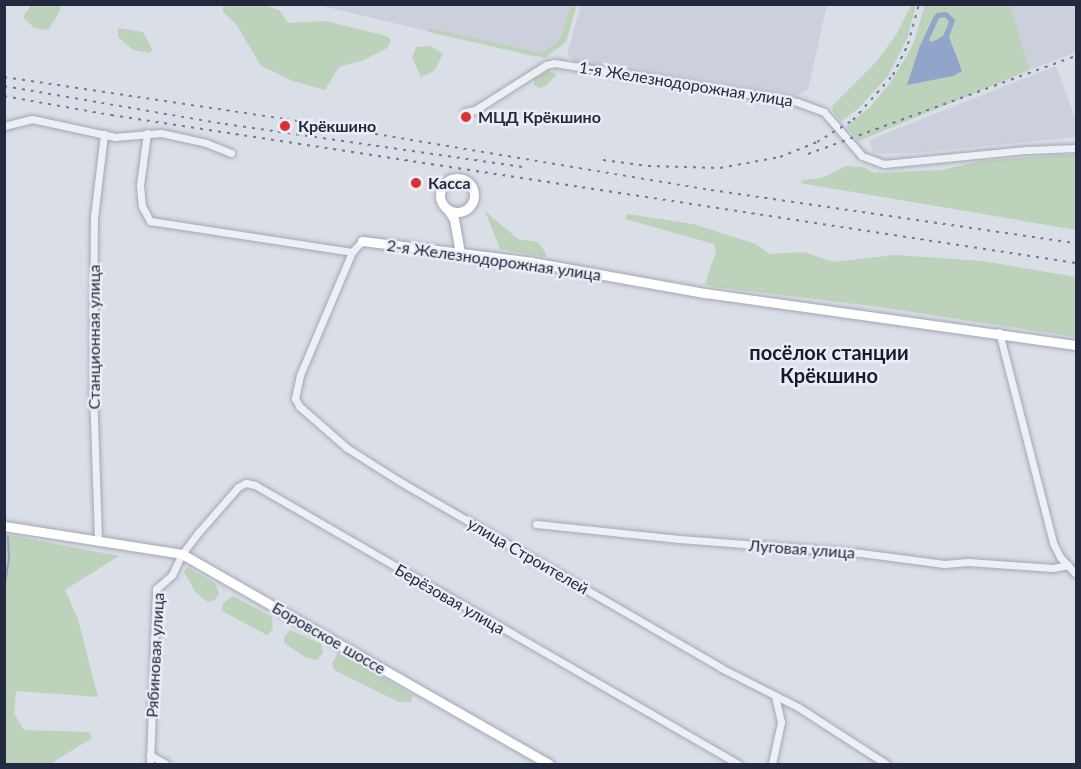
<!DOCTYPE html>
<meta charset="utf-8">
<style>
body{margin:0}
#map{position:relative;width:1081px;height:769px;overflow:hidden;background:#dadee7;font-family:Lato,sans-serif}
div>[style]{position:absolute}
.built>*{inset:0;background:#ccd0dc}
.green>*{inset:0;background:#bdd2bb}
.water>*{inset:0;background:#91a5cb}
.stream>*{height:2px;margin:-1px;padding:0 1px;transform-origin:1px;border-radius:1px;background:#91a5cb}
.roads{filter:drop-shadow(0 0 2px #a3a8b4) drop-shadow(0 0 2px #a3a8b4)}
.street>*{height:7px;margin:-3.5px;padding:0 3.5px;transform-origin:3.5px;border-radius:3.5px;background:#edeff5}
.secondary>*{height:9px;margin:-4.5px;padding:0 4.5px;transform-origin:4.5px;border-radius:4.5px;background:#fff}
.secondary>.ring{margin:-4.5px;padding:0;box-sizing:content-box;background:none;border:9px solid #fff;border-radius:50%}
.rail>*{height:2px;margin-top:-1px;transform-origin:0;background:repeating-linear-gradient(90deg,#737a92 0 3px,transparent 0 9px)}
.dots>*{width:16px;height:16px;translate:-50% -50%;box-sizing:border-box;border:3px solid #eaedf5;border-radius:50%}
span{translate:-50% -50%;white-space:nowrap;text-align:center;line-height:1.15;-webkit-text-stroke:5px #eaedf5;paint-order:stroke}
.street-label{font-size:16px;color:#23293e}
.poi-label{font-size:16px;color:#23293e;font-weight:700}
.left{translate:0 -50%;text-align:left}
.quarter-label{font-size:20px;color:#161b2e;font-weight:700}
.frame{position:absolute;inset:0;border:6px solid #23293e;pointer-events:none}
</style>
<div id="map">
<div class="built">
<i style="clip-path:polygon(318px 5px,570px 5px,561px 38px,536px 57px)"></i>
<i style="clip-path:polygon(581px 5px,581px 4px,827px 5px,808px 89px,794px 97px,575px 62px,567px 54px)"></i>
<i style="clip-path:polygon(1010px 5px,1076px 5px,1076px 52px,1030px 70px)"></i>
<i style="clip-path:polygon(1056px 66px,1076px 121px,1075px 137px,915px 153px,873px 153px,869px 140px)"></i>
</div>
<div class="green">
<i style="clip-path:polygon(32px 4px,61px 5px,59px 13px,48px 30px,34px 28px,23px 17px)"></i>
<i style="clip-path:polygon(223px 5px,264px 5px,279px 10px,288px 23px,325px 21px,383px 35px,390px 38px,390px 43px,387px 48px,364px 60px,339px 67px,325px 90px,293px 81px,261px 66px,236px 24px,223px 12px)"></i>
<i style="clip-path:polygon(570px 5px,577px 5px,566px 42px,545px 58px,428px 32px,429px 28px,542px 53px,561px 38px)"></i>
<i style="clip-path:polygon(911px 5px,916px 5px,907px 39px,888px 76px,858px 109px,841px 121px,832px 110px,833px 105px,876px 62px,896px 35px)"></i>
<i style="clip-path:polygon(925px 5px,1010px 5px,1030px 70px,859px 141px,846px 127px,870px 107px,890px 83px,912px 47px)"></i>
<i style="clip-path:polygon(118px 28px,143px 32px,152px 49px,150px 53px,133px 50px,118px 37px)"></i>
<i style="clip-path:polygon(431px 46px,443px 54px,434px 71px,421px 77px,412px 58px,416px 47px)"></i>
<i style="clip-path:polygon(548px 71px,557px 74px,546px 86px,539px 88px,534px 85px,534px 79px)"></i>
<i style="clip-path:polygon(1057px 155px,1076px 155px,1076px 230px,800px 183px,804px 180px,822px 178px,846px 166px,863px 167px,874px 173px,941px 170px,981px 161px)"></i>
<i style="clip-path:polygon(485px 211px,518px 239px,538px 242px,546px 253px,545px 257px,500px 249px)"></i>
<i style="clip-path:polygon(627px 214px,693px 224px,756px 244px,769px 254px,804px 252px,833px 262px,895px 255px,983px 261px,1076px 277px,1076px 337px,872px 306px,715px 287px,705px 284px,716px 251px,714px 244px,625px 219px)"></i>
<i style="clip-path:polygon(4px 534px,119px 556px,65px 590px,78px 619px,98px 697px,16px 691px,14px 713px,24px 730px,89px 732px,92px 738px,50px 764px,5px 764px)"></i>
<i style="clip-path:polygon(187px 567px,215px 583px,219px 593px,215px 600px,208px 602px,196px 593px,184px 572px)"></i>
<i style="clip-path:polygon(233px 596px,272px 617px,273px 629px,267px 635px,222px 611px,223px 603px)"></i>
<i style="clip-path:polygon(290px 630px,321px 644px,323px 653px,317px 660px,307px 658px,284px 643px,284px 637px)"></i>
<i style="clip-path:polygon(339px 651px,412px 695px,411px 702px,399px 702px,334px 670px,332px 663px)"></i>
</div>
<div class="water">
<i style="clip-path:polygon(evenodd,947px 12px,955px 20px,949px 37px,962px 71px,953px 76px,907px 85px,919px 48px,934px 16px,937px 13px,947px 12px,945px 17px,949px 22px,943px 36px,932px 42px,929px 40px,939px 18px,945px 17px)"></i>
</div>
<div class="stream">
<i style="left:4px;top:590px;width:31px;rotate:-81deg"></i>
<i style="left:9px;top:559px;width:22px;rotate:-93deg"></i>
</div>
<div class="roads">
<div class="street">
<i style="left:465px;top:112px;width:10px;rotate:-11deg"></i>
<i style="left:475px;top:110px;width:84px;rotate:-32.4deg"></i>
<i style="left:546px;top:65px;width:8px;rotate:-14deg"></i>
<i style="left:554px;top:63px;width:246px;rotate:9.1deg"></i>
<i style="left:797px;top:102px;width:29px;rotate:20deg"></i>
<i style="left:824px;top:112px;width:58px;rotate:49.2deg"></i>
<i style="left:862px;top:156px;width:23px;rotate:20deg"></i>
<i style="left:884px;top:164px;width:145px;rotate:-5.6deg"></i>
<i style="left:1028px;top:150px;width:48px;rotate:-2.4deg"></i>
<i style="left:4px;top:126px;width:29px;rotate:-14deg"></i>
<i style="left:32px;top:119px;width:85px;rotate:12.2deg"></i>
<i style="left:115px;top:137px;width:46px;rotate:-5deg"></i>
<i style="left:161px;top:133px;width:46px;rotate:12.5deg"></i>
<i style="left:206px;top:143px;width:27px;rotate:22deg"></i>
<i style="left:147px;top:133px;width:52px;rotate:97.7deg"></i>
<i style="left:140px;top:185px;width:21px;rotate:85deg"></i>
<i style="left:142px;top:206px;width:17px;rotate:62deg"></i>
<i style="left:150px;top:221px;width:204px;rotate:8.7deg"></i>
<i style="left:362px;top:241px;width:15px;rotate:132deg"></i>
<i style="left:352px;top:252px;width:134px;rotate:112.9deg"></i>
<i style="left:300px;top:375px;width:24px;rotate:102deg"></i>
<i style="left:295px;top:398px;width:9px;rotate:63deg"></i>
<i style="left:299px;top:406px;width:64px;rotate:41.2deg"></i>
<i style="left:347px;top:448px;width:62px;rotate:32.4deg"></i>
<i style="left:399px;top:481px;width:372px;rotate:30.1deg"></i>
<i style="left:721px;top:668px;width:86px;rotate:26.9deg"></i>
<i style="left:798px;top:707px;width:105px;rotate:32.9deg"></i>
<i style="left:999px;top:332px;width:218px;rotate:75.6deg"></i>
<i style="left:1053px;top:543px;width:16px;rotate:63deg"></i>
<i style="left:1060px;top:557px;width:23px;rotate:47deg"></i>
<i style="left:536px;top:524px;width:144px;rotate:6deg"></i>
<i style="left:679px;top:539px;width:183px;rotate:4.4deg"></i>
<i style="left:861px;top:553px;width:84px;rotate:7.5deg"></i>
<i style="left:944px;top:564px;width:24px;rotate:-5deg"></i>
<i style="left:968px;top:562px;width:85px;rotate:4deg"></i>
<i style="left:1053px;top:568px;width:15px;rotate:-11deg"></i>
<i style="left:98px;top:540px;width:150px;rotate:-91.9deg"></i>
<i style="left:93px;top:390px;width:173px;rotate:-89.7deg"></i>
<i style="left:94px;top:217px;width:84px;rotate:-83.1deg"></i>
<i style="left:150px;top:755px;width:18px;rotate:29deg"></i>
<i style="left:150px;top:764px;width:175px;rotate:-88deg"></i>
<i style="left:156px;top:589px;width:21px;rotate:-41deg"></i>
<i style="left:172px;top:575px;width:23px;rotate:-65deg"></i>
<i style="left:182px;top:554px;width:26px;rotate:-53deg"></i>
<i style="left:198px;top:533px;width:61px;rotate:-49deg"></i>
<i style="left:238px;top:487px;width:9px;rotate:-27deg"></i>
<i style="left:246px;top:483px;width:9px;rotate:13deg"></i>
<i style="left:255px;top:485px;width:558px;rotate:30.01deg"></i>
<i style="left:772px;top:764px;width:43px;rotate:-77.9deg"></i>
<i style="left:781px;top:722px;width:26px;rotate:-103deg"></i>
</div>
<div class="secondary">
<i class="ring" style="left:440px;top:178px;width:25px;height:25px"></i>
<i style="left:448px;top:210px;width:11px;rotate:56deg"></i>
<i style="left:454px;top:219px;width:34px;rotate:80deg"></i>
<i style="left:362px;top:241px;width:171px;rotate:7deg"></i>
<i style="left:532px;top:262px;width:176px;rotate:10.2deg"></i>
<i style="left:705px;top:293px;width:375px;rotate:8deg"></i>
<i style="left:4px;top:526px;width:180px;rotate:8.9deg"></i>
<i style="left:182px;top:554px;width:423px;rotate:29.8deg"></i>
</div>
</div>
<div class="rail">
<i style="left:4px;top:77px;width:285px;rotate:8.5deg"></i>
<i style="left:286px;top:119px;width:431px;rotate:9.5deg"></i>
<i style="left:711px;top:190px;width:369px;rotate:8.3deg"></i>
<i style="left:4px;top:86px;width:224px;rotate:9.8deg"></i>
<i style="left:225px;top:124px;width:301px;rotate:8.2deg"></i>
<i style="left:4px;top:96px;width:109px;rotate:10.1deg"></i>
<i style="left:111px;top:115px;width:976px;rotate:8.72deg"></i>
<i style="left:808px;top:154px;width:285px;rotate:-20.1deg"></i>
<i style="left:603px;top:160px;width:45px;rotate:7.6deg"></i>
<i style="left:648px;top:166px;width:72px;rotate:1.6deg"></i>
<i style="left:720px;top:168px;width:61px;rotate:-10.4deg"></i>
<i style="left:780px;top:157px;width:40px;rotate:-22deg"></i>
<i style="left:817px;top:142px;width:42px;rotate:-31.4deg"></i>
<i style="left:853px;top:120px;width:60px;rotate:-48.4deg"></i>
<i style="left:893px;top:75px;width:34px;rotate:-64deg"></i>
<i style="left:908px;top:44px;width:41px;rotate:-74.6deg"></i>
</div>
<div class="dots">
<i style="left:466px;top:117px;background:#da3132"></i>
<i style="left:285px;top:126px;background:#da3132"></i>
<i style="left:416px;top:183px;background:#da3132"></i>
</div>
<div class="street-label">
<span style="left:686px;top:84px;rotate:9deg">1-я Железнодорожная улица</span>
<span style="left:494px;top:260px;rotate:8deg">2-я Железнодорожная улица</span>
<span style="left:94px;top:337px;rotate:-90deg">Станционная улица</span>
<span style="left:802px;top:549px;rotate:4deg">Луговая улица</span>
<span style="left:528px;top:556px;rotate:30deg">улица Строителей</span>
<span style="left:450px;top:599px;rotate:30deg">Берёзовая улица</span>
<span style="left:329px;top:638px;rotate:30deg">Боровское шоссе</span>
<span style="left:155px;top:655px;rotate:-87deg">Рябиновая улица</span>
</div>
<div class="poi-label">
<span class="left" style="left:478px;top:117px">МЦД Крёкшино</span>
<span class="left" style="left:298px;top:126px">Крёкшино</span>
<span class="left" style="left:428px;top:183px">Касса</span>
</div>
<div class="quarter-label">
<span style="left:829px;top:364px">посёлок станции<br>Крёкшино</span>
</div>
<div class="frame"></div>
</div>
